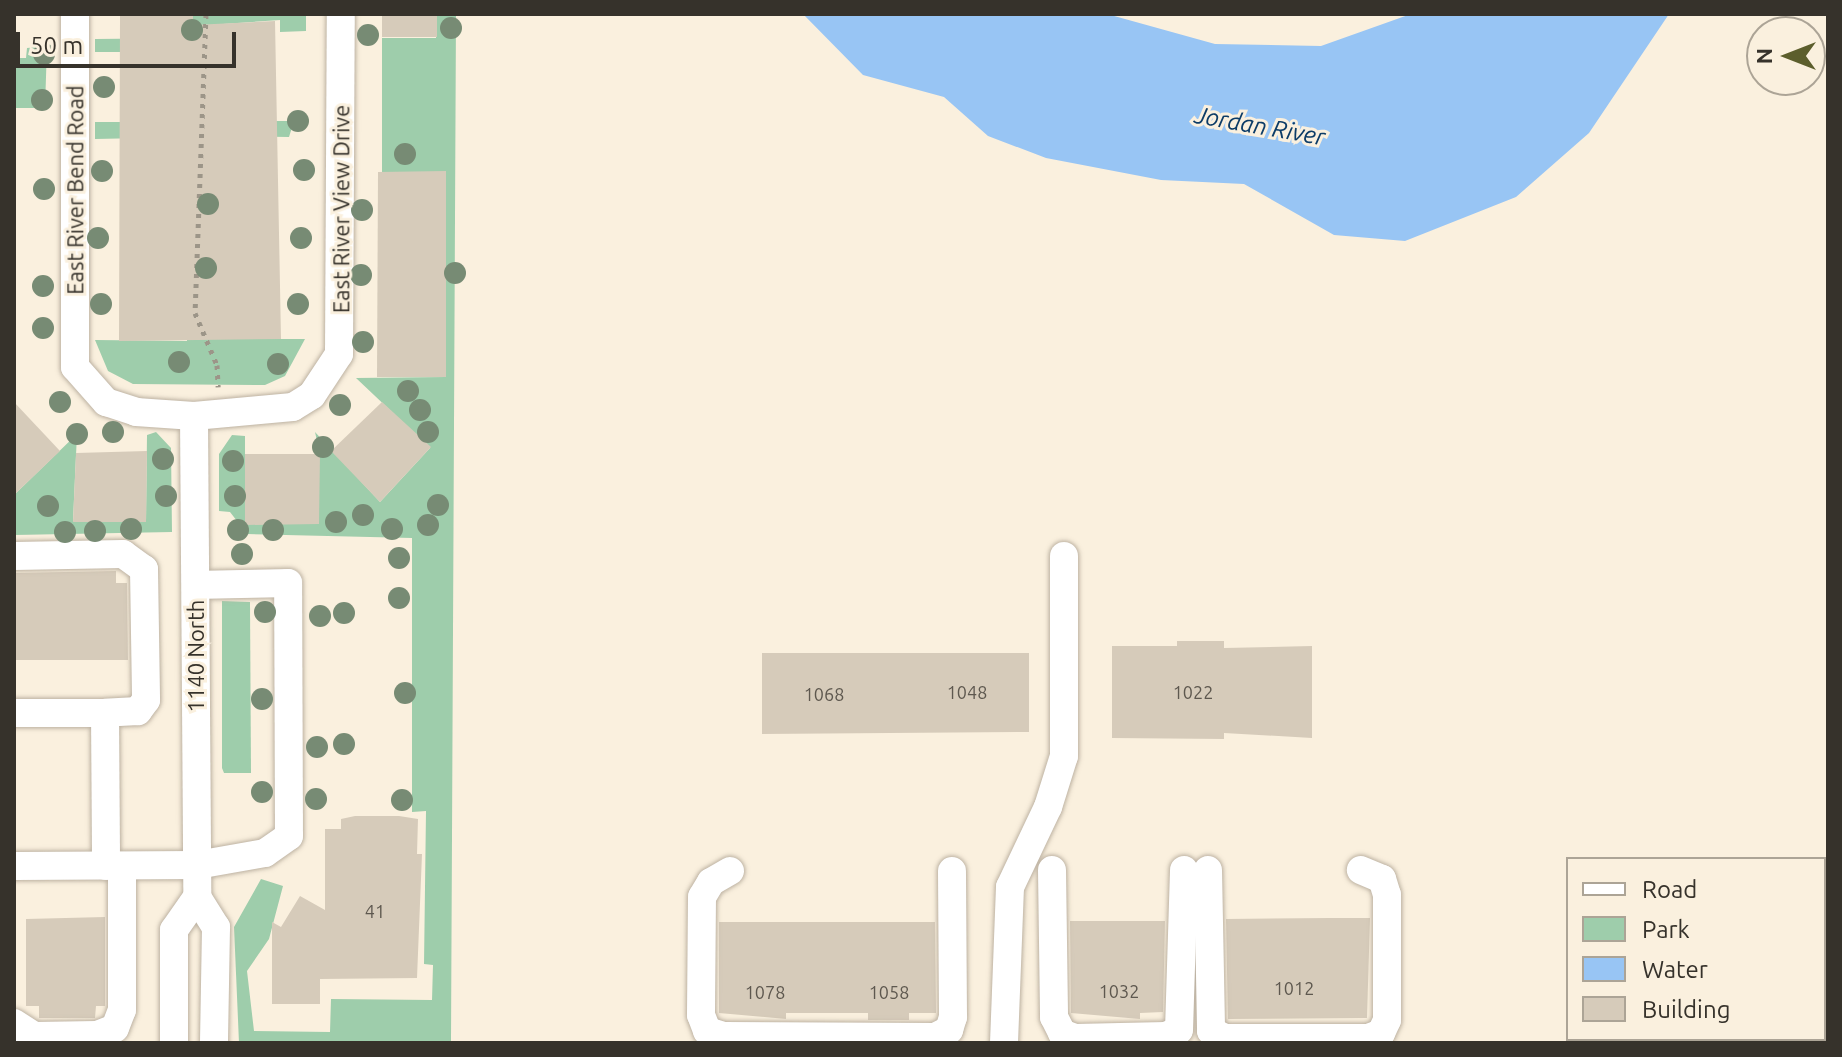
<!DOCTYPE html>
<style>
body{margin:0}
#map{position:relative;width:1842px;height:1057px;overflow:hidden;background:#faf0de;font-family:Ubuntu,sans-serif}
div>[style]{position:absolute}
.green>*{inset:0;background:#9ecdab}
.water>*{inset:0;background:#98c5f4}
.building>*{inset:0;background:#d6cbba}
.path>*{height:5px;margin-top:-2.5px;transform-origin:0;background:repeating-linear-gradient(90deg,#9c9588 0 4px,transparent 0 10px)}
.roads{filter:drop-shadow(0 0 2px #bdb2a2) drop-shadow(0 0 2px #bdb2a2)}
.minor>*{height:28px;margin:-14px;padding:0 14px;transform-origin:14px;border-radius:14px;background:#fff}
.trees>*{width:22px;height:22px;margin:-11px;border-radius:50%;background:#778b74}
span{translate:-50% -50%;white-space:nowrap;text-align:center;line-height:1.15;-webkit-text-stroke:6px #faf0de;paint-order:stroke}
.number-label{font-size:18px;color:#5e584f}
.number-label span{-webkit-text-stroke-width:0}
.street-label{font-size:22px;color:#36322b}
.water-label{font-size:24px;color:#0c3c67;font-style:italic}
.frame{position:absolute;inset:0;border:16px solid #36322b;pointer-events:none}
.legend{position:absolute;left:1566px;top:857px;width:260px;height:184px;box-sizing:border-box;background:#faf0de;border:2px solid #aca496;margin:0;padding:10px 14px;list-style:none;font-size:24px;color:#36322b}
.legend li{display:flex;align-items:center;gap:16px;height:40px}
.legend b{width:40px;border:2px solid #aca496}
.north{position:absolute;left:1746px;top:16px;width:80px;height:80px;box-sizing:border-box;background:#faf0de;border:2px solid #aca496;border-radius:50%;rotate:270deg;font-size:22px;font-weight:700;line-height:32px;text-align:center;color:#36322b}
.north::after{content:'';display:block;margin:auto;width:28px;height:36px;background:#5c5e2c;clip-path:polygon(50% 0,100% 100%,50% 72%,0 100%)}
.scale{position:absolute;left:16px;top:32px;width:220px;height:36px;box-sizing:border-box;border:4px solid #36322b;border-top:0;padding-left:10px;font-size:24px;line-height:28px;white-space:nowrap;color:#36322b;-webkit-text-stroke:6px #faf0de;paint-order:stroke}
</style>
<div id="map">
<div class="green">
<i style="clip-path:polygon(193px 14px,306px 14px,306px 31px,280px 32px,280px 20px,223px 24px,224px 121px,294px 121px,289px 137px,223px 136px,273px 339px,305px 339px,285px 376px,265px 385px,133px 384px,108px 371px,95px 340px,187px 341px,191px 137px,95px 139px,95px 122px,191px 122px,192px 52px,95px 52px,95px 39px,192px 38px)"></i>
<i style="clip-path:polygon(437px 14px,456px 14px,451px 1043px,239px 1043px,234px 927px,261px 879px,283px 886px,269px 939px,247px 971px,254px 1031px,330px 1032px,331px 999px,432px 1000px,433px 965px,424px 964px,426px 811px,412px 812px,412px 538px,247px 534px,230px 512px,219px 511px,219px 454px,232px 435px,245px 436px,245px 524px,320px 454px,315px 432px,380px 502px,430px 448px,356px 378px,446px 377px,382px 172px,382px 38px,436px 38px)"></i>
<i style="clip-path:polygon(47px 46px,45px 108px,14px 108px,14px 58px,26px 58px,27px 48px)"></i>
<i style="clip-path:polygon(156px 432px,171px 448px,172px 532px,14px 535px,14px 495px,77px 434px,73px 521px,146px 522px,147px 435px)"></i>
<i style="clip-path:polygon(222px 601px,250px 602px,251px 773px,224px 773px,222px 768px)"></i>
</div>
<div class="water">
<i style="clip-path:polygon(803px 14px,1107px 14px,1215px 44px,1321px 46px,1411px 14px,1669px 14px,1589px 133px,1516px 197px,1405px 241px,1334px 235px,1244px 184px,1161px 180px,1046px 158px,988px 136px,944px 97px,863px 75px)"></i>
</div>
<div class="building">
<i style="clip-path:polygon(120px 14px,193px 14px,193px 25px,275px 21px,281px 339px,119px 341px)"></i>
<i style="clip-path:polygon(382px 14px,437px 14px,437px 37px,382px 37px)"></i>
<i style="clip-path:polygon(446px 171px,446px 377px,377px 377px,378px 172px)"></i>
<i style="clip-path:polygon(14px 402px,60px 451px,14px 495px)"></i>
<i style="clip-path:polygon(382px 402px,431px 447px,380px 502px,331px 451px)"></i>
<i style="clip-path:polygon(147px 451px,146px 522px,73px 522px,76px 453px)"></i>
<i style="clip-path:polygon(245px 454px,320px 454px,319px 524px,245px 525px)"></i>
<i style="clip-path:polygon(116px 571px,116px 583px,127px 583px,128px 660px,14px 660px,14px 573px)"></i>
<i style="clip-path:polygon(1177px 641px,1224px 641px,1224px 648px,1312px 646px,1312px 738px,1224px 733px,1224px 739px,1112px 738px,1112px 646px,1177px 646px)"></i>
<i style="clip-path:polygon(762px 653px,1029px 653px,1029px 732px,762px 734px)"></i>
<i style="clip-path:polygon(399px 816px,418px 819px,417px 854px,422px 854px,417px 978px,320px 979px,320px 1004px,272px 1004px,272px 922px,281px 927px,300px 896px,325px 910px,325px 829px,341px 829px,341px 819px,355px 816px)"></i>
<i style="clip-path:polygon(105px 917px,105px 1006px,96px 1006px,95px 1018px,39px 1018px,39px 1006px,26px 1006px,26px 919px)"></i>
<i style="clip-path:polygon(1330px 918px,1370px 918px,1367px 1018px,1228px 1019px,1226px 919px)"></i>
<i style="clip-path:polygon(1070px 921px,1165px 921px,1163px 1012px,1140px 1013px,1140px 1019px,1071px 1013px)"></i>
<i style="clip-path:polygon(719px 922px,935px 922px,936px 1013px,909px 1013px,909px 1020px,868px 1020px,868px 1013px,786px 1013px,786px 1019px,719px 1013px)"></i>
</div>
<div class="path">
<i style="left:206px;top:14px;width:299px;rotate:92.1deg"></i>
<i style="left:195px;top:313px;width:56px;rotate:67.1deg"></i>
<i style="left:217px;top:365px;width:22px;rotate:87deg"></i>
</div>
<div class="roads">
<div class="minor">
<i style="left:75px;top:14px;width:353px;rotate:90deg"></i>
<i style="left:75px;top:367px;width:47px;rotate:48.5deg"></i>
<i style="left:106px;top:402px;width:32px;rotate:18deg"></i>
<i style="left:136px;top:412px;width:58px;rotate:3.9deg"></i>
<i style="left:194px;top:416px;width:99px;rotate:-5.2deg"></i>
<i style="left:293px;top:407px;width:22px;rotate:-32deg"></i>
<i style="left:312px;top:395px;width:49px;rotate:-56.6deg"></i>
<i style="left:339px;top:354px;width:340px;rotate:-89.7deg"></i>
<i style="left:194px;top:416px;width:481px;rotate:89.6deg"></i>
<i style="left:197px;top:897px;width:36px;rotate:58deg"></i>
<i style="left:216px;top:927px;width:116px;rotate:91deg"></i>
<i style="left:14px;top:556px;width:109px;rotate:-1.1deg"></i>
<i style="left:123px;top:554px;width:26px;rotate:36deg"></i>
<i style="left:144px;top:569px;width:131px;rotate:89.1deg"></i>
<i style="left:146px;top:700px;width:14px;rotate:126deg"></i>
<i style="left:138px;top:711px;width:33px;rotate:177deg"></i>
<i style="left:14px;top:713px;width:91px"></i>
<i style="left:105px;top:713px;width:153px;rotate:89.6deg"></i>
<i style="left:14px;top:866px;width:183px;rotate:-0.3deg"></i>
<i style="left:197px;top:865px;width:69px;rotate:-10deg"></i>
<i style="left:265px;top:853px;width:29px;rotate:-35deg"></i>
<i style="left:289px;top:836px;width:253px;rotate:-90.2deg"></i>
<i style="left:288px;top:583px;width:92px;rotate:178.8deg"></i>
<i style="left:1052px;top:870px;width:147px;rotate:89.2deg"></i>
<i style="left:1054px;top:1017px;width:18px;rotate:63deg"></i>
<i style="left:1062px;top:1033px;width:14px;rotate:21deg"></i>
<i style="left:1075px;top:1038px;width:91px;rotate:-1.3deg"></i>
<i style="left:1166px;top:1036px;width:14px;rotate:-25deg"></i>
<i style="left:1179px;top:1030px;width:160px;rotate:-88.2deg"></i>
<i style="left:1208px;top:870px;width:161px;rotate:88.9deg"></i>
<i style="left:1211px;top:1031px;width:16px;rotate:27deg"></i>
<i style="left:1225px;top:1038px;width:143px"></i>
<i style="left:1368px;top:1038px;width:14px;rotate:-21deg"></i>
<i style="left:1381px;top:1033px;width:14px;rotate:-65deg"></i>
<i style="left:1387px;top:1020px;width:125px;rotate:-90deg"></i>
<i style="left:1387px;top:895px;width:17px;rotate:-107deg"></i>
<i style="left:1382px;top:879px;width:23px;rotate:-157deg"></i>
<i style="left:730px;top:871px;width:22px;rotate:150deg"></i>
<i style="left:711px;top:882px;width:17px;rotate:121deg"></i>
<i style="left:702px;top:897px;width:118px;rotate:90.5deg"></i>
<i style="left:701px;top:1015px;width:17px;rotate:69deg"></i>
<i style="left:707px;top:1031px;width:17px;rotate:17deg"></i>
<i style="left:723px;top:1036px;width:212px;rotate:0.3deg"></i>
<i style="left:935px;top:1037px;width:16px;rotate:-27deg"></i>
<i style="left:949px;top:1030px;width:14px;rotate:-73deg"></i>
<i style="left:953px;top:1017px;width:146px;rotate:-90.4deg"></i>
<i style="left:14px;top:1023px;width:24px;rotate:33deg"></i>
<i style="left:34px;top:1036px;width:63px;rotate:-0.9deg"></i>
<i style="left:97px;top:1035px;width:19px;rotate:-21deg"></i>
<i style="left:115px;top:1028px;width:19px;rotate:-69deg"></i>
<i style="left:122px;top:1010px;width:144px;rotate:-90deg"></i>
<i style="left:174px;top:1043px;width:113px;rotate:-90deg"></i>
<i style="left:174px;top:930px;width:40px;rotate:-55.1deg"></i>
<i style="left:1004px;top:1043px;width:156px;rotate:-87.8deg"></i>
<i style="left:1010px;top:887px;width:89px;rotate:-64.6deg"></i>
<i style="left:1048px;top:807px;width:53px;rotate:-72.6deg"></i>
<i style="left:1064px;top:756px;width:200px;rotate:-90deg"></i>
</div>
</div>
<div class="trees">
<i style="left:451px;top:28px"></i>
<i style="left:192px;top:30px"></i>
<i style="left:368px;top:35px"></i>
<i style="left:44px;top:54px"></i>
<i style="left:104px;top:87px"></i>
<i style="left:42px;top:100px"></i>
<i style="left:298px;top:121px"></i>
<i style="left:405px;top:154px"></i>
<i style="left:304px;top:170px"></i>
<i style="left:102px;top:171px"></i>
<i style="left:44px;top:189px"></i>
<i style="left:208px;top:204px"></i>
<i style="left:362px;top:210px"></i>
<i style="left:98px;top:238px"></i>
<i style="left:301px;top:238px"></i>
<i style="left:206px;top:268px"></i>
<i style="left:455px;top:273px"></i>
<i style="left:361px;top:275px"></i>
<i style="left:43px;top:286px"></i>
<i style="left:101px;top:304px"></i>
<i style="left:298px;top:304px"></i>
<i style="left:43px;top:328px"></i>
<i style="left:363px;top:342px"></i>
<i style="left:179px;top:362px"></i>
<i style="left:278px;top:364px"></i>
<i style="left:408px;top:391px"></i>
<i style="left:60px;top:402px"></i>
<i style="left:340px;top:405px"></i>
<i style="left:420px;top:410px"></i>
<i style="left:113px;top:432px"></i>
<i style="left:428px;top:432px"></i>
<i style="left:77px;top:434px"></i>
<i style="left:323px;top:447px"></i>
<i style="left:163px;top:459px"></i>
<i style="left:233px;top:461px"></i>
<i style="left:166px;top:496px"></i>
<i style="left:235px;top:496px"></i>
<i style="left:438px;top:505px"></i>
<i style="left:48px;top:506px"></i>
<i style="left:363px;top:515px"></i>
<i style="left:336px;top:522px"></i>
<i style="left:428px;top:525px"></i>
<i style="left:131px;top:529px"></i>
<i style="left:392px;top:529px"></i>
<i style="left:238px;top:530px"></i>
<i style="left:273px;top:530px"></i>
<i style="left:95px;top:531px"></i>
<i style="left:65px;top:532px"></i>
<i style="left:242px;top:554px"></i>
<i style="left:399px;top:558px"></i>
<i style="left:399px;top:598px"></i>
<i style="left:265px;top:612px"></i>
<i style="left:344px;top:613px"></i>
<i style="left:320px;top:616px"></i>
<i style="left:405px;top:693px"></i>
<i style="left:262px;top:699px"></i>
<i style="left:344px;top:744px"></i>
<i style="left:317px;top:747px"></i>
<i style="left:262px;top:792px"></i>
<i style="left:316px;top:799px"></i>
<i style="left:402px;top:800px"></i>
</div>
<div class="number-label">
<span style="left:967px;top:692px">1048</span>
<span style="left:1193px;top:692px">1022</span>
<span style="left:824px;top:694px">1068</span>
<span style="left:375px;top:911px">41</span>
<span style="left:1294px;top:988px">1012</span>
<span style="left:1119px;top:991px">1032</span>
<span style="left:765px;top:992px">1078</span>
<span style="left:889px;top:992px">1058</span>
</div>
<div class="street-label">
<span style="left:75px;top:190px;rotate:-90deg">East River Bend Road</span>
<span style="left:341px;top:209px;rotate:-90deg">East River View Drive</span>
<span style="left:196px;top:656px;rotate:-90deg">1140 North</span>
</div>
<div class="water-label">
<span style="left:1260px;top:126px;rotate:10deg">Jordan River</span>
</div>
<div class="frame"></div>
<ul class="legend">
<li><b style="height:10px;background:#fff"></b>Road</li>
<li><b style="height:22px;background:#9ecdab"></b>Park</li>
<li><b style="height:22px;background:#98c5f4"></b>Water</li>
<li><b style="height:22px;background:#d6cbba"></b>Building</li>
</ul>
<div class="north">N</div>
<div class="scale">50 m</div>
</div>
